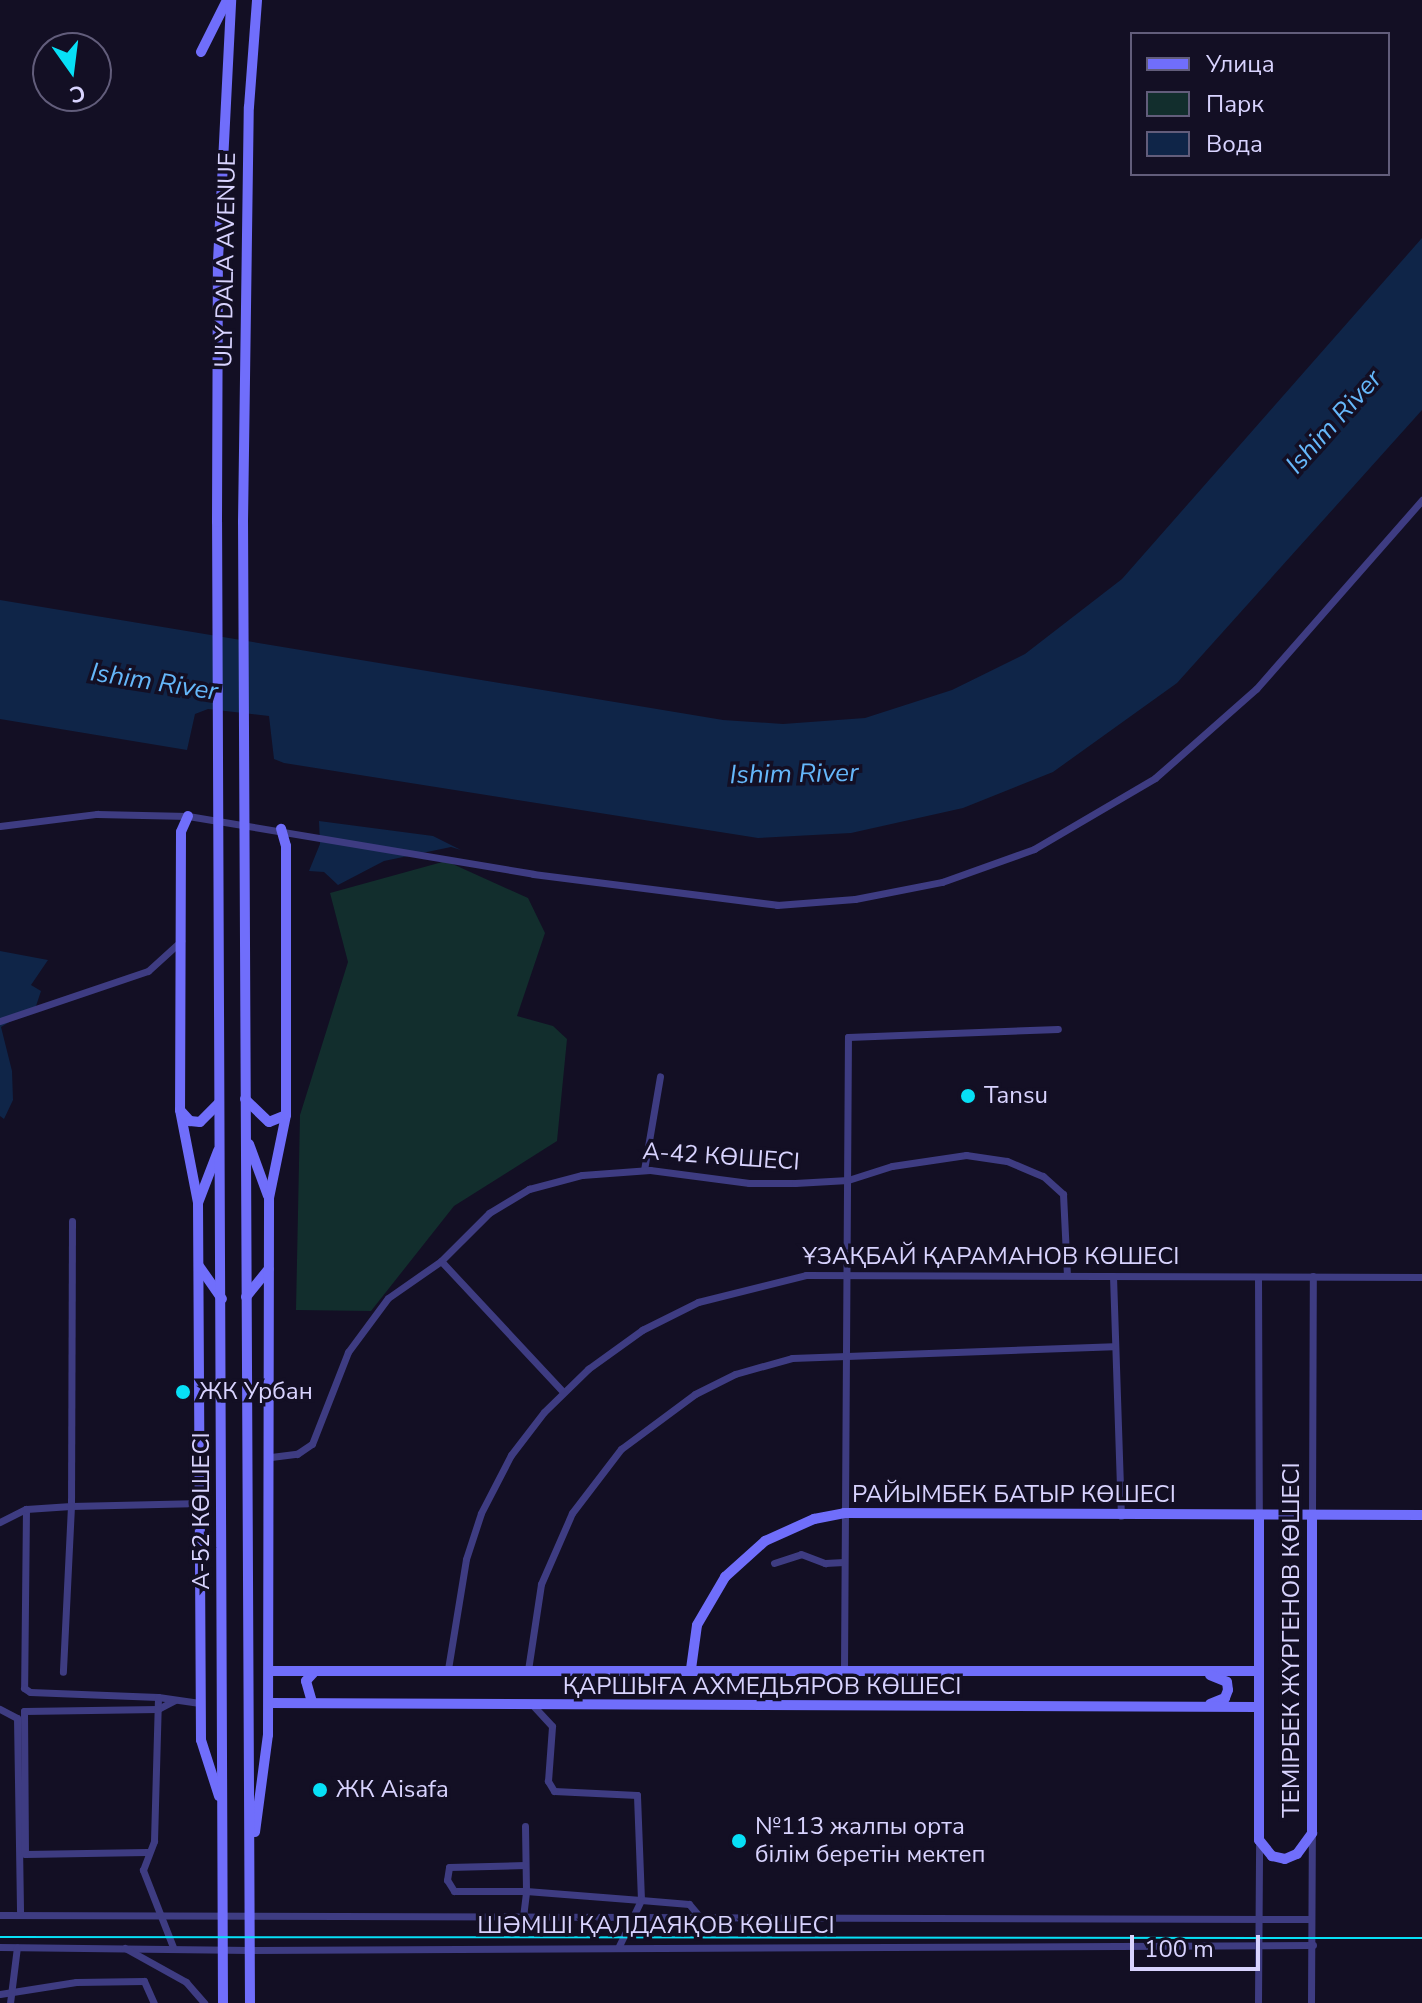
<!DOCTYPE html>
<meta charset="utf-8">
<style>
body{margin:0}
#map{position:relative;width:1422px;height:2003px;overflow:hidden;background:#130f24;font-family:"Nunito Sans",sans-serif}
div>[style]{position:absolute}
.green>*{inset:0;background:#122e2d}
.water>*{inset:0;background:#0f2548}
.street>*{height:7px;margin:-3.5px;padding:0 3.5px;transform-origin:3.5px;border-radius:3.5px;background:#3e3c82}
.secondary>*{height:10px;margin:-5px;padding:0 5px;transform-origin:5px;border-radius:5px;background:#706efb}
.tram>*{height:2px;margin:-1px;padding:0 1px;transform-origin:1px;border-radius:1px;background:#07e0f6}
.dots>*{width:22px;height:22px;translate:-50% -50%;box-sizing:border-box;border:4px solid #130f24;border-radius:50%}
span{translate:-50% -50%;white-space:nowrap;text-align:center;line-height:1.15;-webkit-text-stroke:7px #130f24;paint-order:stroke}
.street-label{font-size:24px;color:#d8d3fe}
.poi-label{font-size:24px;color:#d8d3fe}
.left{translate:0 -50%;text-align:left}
.water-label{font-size:26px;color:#65b7fa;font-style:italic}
.legend{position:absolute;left:1130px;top:32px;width:260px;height:144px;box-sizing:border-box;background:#130f24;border:2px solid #625d7b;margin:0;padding:10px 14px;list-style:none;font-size:24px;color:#d8d3fe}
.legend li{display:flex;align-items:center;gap:16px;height:40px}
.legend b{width:40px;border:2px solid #625d7b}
.north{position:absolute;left:32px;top:32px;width:80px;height:80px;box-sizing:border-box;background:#130f24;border:2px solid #625d7b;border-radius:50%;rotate:166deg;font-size:22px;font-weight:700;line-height:32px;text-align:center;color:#d8d3fe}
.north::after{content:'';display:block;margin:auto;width:28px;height:36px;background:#07e0f6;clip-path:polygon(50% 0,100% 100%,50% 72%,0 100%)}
.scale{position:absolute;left:1130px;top:1935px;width:130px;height:36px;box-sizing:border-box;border:4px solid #d8d3fe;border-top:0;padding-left:10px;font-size:24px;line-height:28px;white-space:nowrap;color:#d8d3fe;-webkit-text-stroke:6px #130f24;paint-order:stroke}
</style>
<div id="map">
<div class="green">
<i style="clip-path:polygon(446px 861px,528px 898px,545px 933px,517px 1016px,553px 1026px,567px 1039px,557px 1141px,454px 1206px,371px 1311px,296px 1310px,300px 1115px,348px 962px,330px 893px)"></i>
</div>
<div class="water">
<i style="clip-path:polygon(1422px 238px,1422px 410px,1177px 683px,1053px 772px,963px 808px,851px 833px,758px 838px,284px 763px,274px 759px,269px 716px,208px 709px,195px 714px,187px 750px,0 719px,0 600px,723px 720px,783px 724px,865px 718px,952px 690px,1025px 654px,1122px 579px)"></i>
<i style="clip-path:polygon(319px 821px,433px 836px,461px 850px,451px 847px,384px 861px,338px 885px,324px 872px,309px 871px,320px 844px)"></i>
<i style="clip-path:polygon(0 951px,48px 960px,31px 985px,41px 991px,36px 1006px,1px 1027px,12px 1071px,13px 1100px,4px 1119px,0 1116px)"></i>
</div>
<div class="street">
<i style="left:0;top:826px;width:98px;rotate:-7.1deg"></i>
<i style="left:97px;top:814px;width:91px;rotate:1.3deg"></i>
<i style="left:188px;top:816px;width:350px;rotate:9.5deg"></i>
<i style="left:533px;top:874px;width:246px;rotate:7.2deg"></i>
<i style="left:777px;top:905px;width:78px;rotate:-4.4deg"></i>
<i style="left:855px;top:899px;width:89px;rotate:-11.1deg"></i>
<i style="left:942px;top:882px;width:98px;rotate:-19.7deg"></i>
<i style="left:1034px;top:849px;width:140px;rotate:-30.4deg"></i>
<i style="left:1155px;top:778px;width:135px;rotate:-41.4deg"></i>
<i style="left:1256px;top:689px;width:252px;rotate:-48.7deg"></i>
<i style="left:0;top:1021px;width:156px;rotate:-18.7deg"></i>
<i style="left:148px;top:971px;width:45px;rotate:-42.3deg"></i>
<i style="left:644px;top:1170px;width:95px;rotate:-80.3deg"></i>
<i style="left:72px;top:1221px;width:285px;rotate:90.2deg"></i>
<i style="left:71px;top:1506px;width:131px;rotate:-1.3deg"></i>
<i style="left:441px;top:1261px;width:179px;rotate:47deg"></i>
<i style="left:1113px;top:1276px;width:240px;rotate:88.1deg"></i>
<i style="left:1258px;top:1277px;width:239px;rotate:89.8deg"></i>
<i style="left:271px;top:1457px;width:26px;rotate:-7deg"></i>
<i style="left:297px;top:1454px;width:18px;rotate:-34deg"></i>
<i style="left:312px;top:1444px;width:99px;rotate:-68.6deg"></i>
<i style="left:348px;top:1352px;width:67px;rotate:-53.5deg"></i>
<i style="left:388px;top:1298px;width:65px;rotate:-34.9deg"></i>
<i style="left:441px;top:1261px;width:68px;rotate:-45deg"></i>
<i style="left:489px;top:1213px;width:47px;rotate:-31deg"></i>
<i style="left:529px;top:1189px;width:55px;rotate:-14.8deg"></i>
<i style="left:582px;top:1175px;width:68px;rotate:-4.2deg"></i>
<i style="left:650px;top:1170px;width:100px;rotate:7.5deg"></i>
<i style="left:749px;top:1183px;width:46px"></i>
<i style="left:795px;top:1183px;width:53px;rotate:-3.2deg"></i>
<i style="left:848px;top:1180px;width:46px;rotate:-17.7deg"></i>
<i style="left:892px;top:1166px;width:75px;rotate:-8.5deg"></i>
<i style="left:966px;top:1155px;width:41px;rotate:8.3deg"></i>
<i style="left:1007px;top:1161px;width:39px;rotate:23deg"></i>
<i style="left:1043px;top:1176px;width:27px;rotate:42deg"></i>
<i style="left:1063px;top:1194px;width:81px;rotate:87.2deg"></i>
<i style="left:26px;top:1509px;width:179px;rotate:90.6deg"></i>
<i style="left:24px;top:1688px;width:7px;rotate:34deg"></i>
<i style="left:30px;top:1692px;width:128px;rotate:2.2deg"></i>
<i style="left:1312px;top:1516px;width:240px;rotate:-89.8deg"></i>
<i style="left:0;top:1522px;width:29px;rotate:-27deg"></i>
<i style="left:26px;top:1509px;width:45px;rotate:-3.8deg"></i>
<i style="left:71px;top:1506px;width:166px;rotate:92.8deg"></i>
<i style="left:774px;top:1563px;width:28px;rotate:-18deg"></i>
<i style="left:801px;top:1554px;width:26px;rotate:21deg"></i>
<i style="left:825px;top:1563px;width:19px;rotate:-3deg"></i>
<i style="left:448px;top:1669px;width:111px;rotate:-80.7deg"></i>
<i style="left:466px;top:1559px;width:48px;rotate:-71.9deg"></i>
<i style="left:481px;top:1513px;width:65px;rotate:-62.7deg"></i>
<i style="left:511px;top:1455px;width:54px;rotate:-52.5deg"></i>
<i style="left:544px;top:1412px;width:62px;rotate:-44.3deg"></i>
<i style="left:588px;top:1369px;width:67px;rotate:-35.8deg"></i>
<i style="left:642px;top:1330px;width:63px;rotate:-26.6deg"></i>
<i style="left:698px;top:1302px;width:111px;rotate:-14deg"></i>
<i style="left:806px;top:1275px;width:616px;rotate:0.19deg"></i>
<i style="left:844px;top:1669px;width:632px;rotate:-89.64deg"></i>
<i style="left:848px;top:1037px;width:210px;rotate:-2.2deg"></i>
<i style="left:528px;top:1670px;width:87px;rotate:-81.4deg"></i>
<i style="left:541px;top:1584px;width:77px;rotate:-66.4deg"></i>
<i style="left:572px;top:1513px;width:81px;rotate:-52.6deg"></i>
<i style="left:621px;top:1449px;width:92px;rotate:-36.6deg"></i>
<i style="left:695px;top:1394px;width:45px;rotate:-26.6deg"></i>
<i style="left:735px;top:1374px;width:59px;rotate:-15.7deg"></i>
<i style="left:792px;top:1358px;width:321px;rotate:-2.1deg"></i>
<i style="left:0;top:1709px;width:19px;rotate:28deg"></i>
<i style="left:17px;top:1718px;width:197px;rotate:89.1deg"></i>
<i style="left:525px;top:1826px;width:65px;rotate:89.1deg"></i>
<i style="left:526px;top:1891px;width:72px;rotate:180deg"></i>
<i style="left:454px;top:1891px;width:13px;rotate:-122deg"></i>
<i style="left:447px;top:1880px;width:13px;rotate:-81deg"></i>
<i style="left:449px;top:1867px;width:76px;rotate:-1.5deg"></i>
<i style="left:147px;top:1852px;width:122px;rotate:179.1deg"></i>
<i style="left:25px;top:1854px;width:143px;rotate:-90.4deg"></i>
<i style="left:24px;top:1711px;width:134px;rotate:-0.9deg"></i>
<i style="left:158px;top:1709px;width:19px;rotate:-28deg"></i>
<i style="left:0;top:1915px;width:1309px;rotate:0.18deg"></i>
<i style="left:523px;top:1917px;width:26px;rotate:-83deg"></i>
<i style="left:526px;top:1891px;width:115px;rotate:4.5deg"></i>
<i style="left:641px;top:1900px;width:105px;rotate:-92.2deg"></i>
<i style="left:637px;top:1795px;width:83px;rotate:-177.2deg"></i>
<i style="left:554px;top:1791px;width:12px;rotate:-121deg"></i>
<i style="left:548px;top:1781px;width:55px;rotate:-85.8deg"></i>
<i style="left:552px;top:1726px;width:26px;rotate:-133deg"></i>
<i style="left:619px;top:1946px;width:51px;rotate:-64.4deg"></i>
<i style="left:641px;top:1900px;width:48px;rotate:4.8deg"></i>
<i style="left:689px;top:1904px;width:17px;rotate:50deg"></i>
<i style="left:0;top:1947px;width:250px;rotate:0.7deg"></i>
<i style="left:250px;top:1950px;width:1063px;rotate:-0.27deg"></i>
<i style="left:173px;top:1947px;width:83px;rotate:-111.3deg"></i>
<i style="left:143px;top:1870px;width:31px;rotate:-69deg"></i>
<i style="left:154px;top:1841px;width:144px;rotate:-88.4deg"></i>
<i style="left:158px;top:1697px;width:42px;rotate:8.1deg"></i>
<i style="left:125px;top:1948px;width:70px;rotate:29.1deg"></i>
<i style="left:186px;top:1982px;width:28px;rotate:49deg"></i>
<i style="left:0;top:1994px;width:77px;rotate:-9deg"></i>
<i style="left:76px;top:1982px;width:68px;rotate:-0.8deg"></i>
<i style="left:144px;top:1981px;width:24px;rotate:66deg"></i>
<i style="left:10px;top:2003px;width:56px;rotate:-82.9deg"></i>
<i style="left:1258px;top:2003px;width:162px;rotate:-89.6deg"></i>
<i style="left:1311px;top:2003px;width:168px;rotate:-89.7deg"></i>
</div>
<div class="secondary">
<i style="left:201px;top:52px;width:58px;rotate:-63.4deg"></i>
<i style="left:188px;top:816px;width:17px;rotate:114deg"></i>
<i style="left:181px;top:832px;width:278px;rotate:90.2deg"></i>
<i style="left:180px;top:1110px;width:95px;rotate:79deg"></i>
<i style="left:198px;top:1203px;width:537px;rotate:89.68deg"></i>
<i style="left:201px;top:1740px;width:59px;rotate:72.2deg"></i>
<i style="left:245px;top:1099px;width:33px;rotate:44deg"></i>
<i style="left:269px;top:1122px;width:18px;rotate:-22deg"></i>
<i style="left:180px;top:1110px;width:15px;rotate:48deg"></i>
<i style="left:190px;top:1121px;width:10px;rotate:6deg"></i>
<i style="left:200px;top:1122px;width:27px;rotate:-45deg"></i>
<i style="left:249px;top:1144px;width:55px;rotate:69.9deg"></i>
<i style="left:198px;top:1203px;width:56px;rotate:-69deg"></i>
<i style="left:199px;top:1266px;width:40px;rotate:55.1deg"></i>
<i style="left:246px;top:1297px;width:36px;rotate:-51deg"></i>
<i style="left:1259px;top:1516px;width:324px;rotate:90deg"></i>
<i style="left:1259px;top:1840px;width:21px;rotate:51deg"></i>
<i style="left:1272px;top:1856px;width:13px;rotate:13deg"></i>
<i style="left:1285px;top:1859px;width:13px;rotate:-23deg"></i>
<i style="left:1297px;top:1854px;width:26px;rotate:-54deg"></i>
<i style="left:1312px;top:1833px;width:317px;rotate:-90deg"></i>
<i style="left:691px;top:1669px;width:44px;rotate:-82.2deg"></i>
<i style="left:697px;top:1625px;width:56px;rotate:-59.7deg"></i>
<i style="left:725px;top:1577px;width:54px;rotate:-42deg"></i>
<i style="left:765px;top:1541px;width:54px;rotate:-24.2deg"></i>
<i style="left:814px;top:1519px;width:31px;rotate:-11deg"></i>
<i style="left:844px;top:1513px;width:578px;rotate:0.2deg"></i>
<i style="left:269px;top:1671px;width:988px"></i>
<i style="left:1210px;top:1675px;width:18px;rotate:22deg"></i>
<i style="left:1227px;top:1682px;width:8px;rotate:83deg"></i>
<i style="left:1228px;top:1690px;width:9px;rotate:111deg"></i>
<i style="left:1225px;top:1698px;width:16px;rotate:158deg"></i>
<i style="left:312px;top:1702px;width:22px;rotate:-106deg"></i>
<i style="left:306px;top:1681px;width:13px;rotate:-48deg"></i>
<i style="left:269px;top:1703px;width:987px;rotate:0.23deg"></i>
<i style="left:255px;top:1832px;width:98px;rotate:-82.4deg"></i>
<i style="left:268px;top:1735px;width:537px;rotate:-89.89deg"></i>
<i style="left:269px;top:1198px;width:85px;rotate:-78.4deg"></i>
<i style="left:286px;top:1115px;width:269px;rotate:-90deg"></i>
<i style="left:286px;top:846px;width:18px;rotate:-106deg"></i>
<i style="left:223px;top:2003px;width:1481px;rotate:-90.23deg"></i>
<i style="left:217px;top:522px;width:261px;rotate:-89.8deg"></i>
<i style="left:218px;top:261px;width:261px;rotate:-87.1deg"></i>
<i style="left:250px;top:2003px;width:1481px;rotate:-90.27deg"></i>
<i style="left:243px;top:522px;width:415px;rotate:-89.2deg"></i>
<i style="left:249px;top:107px;width:107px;rotate:-85.7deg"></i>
</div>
<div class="tram">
<i style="left:0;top:1937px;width:1422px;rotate:0.04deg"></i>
</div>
<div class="dots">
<i style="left:968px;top:1096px;background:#07e0f6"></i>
<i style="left:183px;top:1392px;background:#07e0f6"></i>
<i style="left:320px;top:1790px;background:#07e0f6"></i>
<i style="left:739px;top:1841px;background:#07e0f6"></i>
</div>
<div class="street-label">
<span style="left:226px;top:260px;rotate:-89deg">ULY DALA AVENUE</span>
<span style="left:721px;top:1157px;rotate:4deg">А-42 КӨШЕСІ</span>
<span style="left:991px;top:1257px">ҰЗАҚБАЙ ҚАРАМАНОВ КӨШЕСІ</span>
<span style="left:1014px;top:1495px">РАЙЫМБЕК БАТЫР КӨШЕСІ</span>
<span style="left:202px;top:1511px;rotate:-90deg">А-52 КӨШЕСІ</span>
<span style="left:1292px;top:1640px;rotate:-90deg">ТЕМІРБЕК ЖҮРГЕНОВ КӨШЕСІ</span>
<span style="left:762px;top:1687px">ҚАРШЫҒА АХМЕДЬЯРОВ КӨШЕСІ</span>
<span style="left:656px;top:1926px">ШӘМШІ ҚАЛДАЯҚОВ КӨШЕСІ</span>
</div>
<div class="poi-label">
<span class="left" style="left:984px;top:1096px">Tansu</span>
<span class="left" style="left:199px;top:1392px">ЖК Урбан</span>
<span class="left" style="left:336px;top:1790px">ЖК Aisafa</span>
<span class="left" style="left:755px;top:1841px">№113 жалпы орта<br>білім беретін мектеп</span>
</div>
<div class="water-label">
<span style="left:1334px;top:422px;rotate:-48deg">Ishim River</span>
<span style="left:154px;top:682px;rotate:9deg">Ishim River</span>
<span style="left:794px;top:774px;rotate:-1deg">Ishim River</span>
</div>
<ul class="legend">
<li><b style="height:10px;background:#706efb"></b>Улица</li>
<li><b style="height:22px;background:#122e2d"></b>Парк</li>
<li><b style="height:22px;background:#0f2548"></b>Вода</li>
</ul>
<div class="north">С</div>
<div class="scale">100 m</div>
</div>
